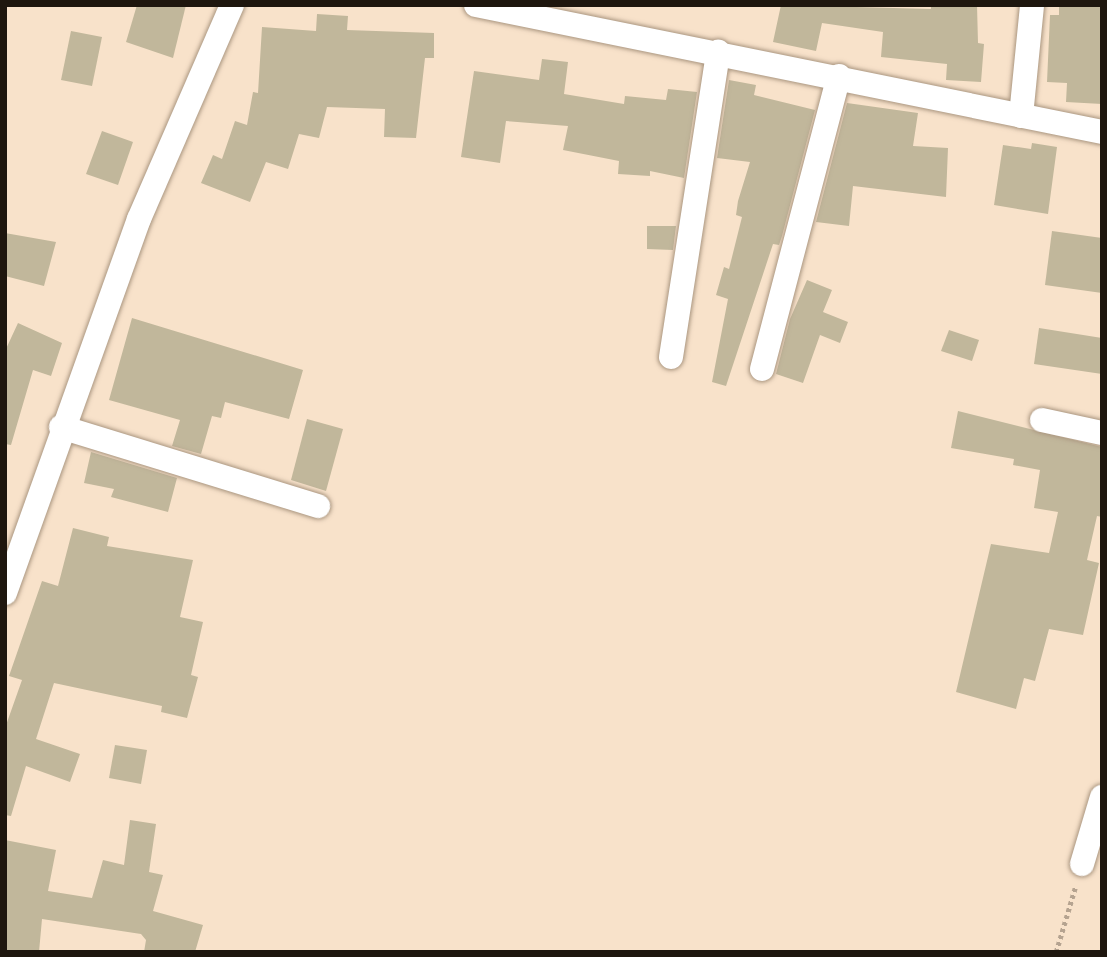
<!DOCTYPE html>
<style>
body{margin:0}
#map{position:relative;width:1107px;height:957px;overflow:hidden;background:#f8e2ca;font-family:Signika,sans-serif}
div>[style]{position:absolute}
.building>*{inset:0;background:#c1b79b}
.path>*{height:4.5px;margin-top:-2.25px;transform-origin:0;background:repeating-linear-gradient(90deg,#b5a390 0 3.5px,transparent 0 7px)}
.roads{filter:drop-shadow(0 0 2px #aa9680) drop-shadow(0 0 2px #aa9680)}
.minor>*{height:24px;margin:-12px;padding:0 12px;transform-origin:12px;border-radius:12px;background:#fff}
span{translate:-50% -50%;white-space:nowrap;text-align:center;line-height:1.15;-webkit-text-stroke:5px #fff;paint-order:stroke}
.frame{position:absolute;inset:0;border:7px solid #1e160e;pointer-events:none}
</style>
<div id="map">
<div class="building">
<i style="clip-path:polygon(137px 5px,186px 5px,173px 58px,126px 42px)"></i>
<i style="clip-path:polygon(781px 5px,931px 9px,931px 5px,977px 5px,978px 43px,984px 44px,981px 82px,946px 80px,947px 64px,881px 57px,883px 32px,822px 23px,816px 51px,773px 42px)"></i>
<i style="clip-path:polygon(1059px 5px,1102px 5px,1102px 104px,1066px 102px,1067px 83px,1047px 82px,1050px 15px,1059px 15px)"></i>
<i style="clip-path:polygon(317px 14px,348px 16px,347px 30px,434px 33px,434px 58px,425px 58px,416px 138px,384px 137px,385px 109px,327px 107px,319px 138px,299px 134px,288px 169px,266px 162px,250px 202px,201px 183px,213px 155px,222px 159px,235px 121px,247px 125px,253px 92px,258px 93px,262px 27px,316px 31px)"></i>
<i style="clip-path:polygon(71px 31px,102px 37px,92px 86px,61px 80px)"></i>
<i style="clip-path:polygon(542px 59px,568px 62px,564px 94px,624px 104px,625px 96px,666px 100px,668px 89px,697px 92px,684px 178px,650px 171px,650px 176px,618px 174px,619px 161px,563px 150px,568px 126px,506px 121px,500px 163px,461px 157px,474px 71px,539px 80px)"></i>
<i style="clip-path:polygon(729px 80px,756px 85px,754px 95px,815px 110px,782px 236px,779px 245px,773px 244px,726px 386px,712px 382px,728px 299px,716px 295px,724px 267px,729px 269px,742px 217px,736px 215px,738px 201px,750px 162px,717px 158px)"></i>
<i style="clip-path:polygon(847px 103px,918px 113px,913px 146px,948px 148px,946px 197px,853px 186px,849px 226px,816px 222px)"></i>
<i style="clip-path:polygon(102px 131px,133px 142px,118px 185px,86px 174px)"></i>
<i style="clip-path:polygon(1032px 143px,1057px 147px,1048px 214px,994px 205px,1003px 145px,1031px 149px)"></i>
<i style="clip-path:polygon(647px 226px,676px 226px,673px 250px,647px 249px)"></i>
<i style="clip-path:polygon(1052px 231px,1102px 238px,1102px 293px,1045px 285px)"></i>
<i style="clip-path:polygon(5px 233px,56px 242px,44px 286px,5px 276px)"></i>
<i style="clip-path:polygon(807px 280px,832px 290px,823px 312px,848px 322px,840px 343px,820px 335px,803px 383px,776px 374px,790px 319px)"></i>
<i style="clip-path:polygon(132px 318px,303px 370px,289px 419px,225px 402px,221px 418px,212px 416px,201px 454px,172px 446px,180px 420px,109px 400px)"></i>
<i style="clip-path:polygon(18px 323px,62px 343px,51px 376px,33px 370px,11px 445px,5px 444px,5px 351px)"></i>
<i style="clip-path:polygon(1039px 328px,1102px 338px,1102px 374px,1034px 364px)"></i>
<i style="clip-path:polygon(949px 330px,979px 340px,972px 361px,941px 351px)"></i>
<i style="clip-path:polygon(958px 411px,1102px 447px,1102px 517px,1097px 516px,1087px 560px,1099px 563px,1083px 635px,1049px 629px,1035px 681px,1024px 678px,1016px 709px,956px 692px,991px 544px,1049px 553px,1058px 512px,1034px 508px,1040px 470px,1013px 465px,1014px 459px,951px 448px)"></i>
<i style="clip-path:polygon(307px 419px,343px 429px,326px 491px,291px 480px)"></i>
<i style="clip-path:polygon(91px 452px,177px 478px,168px 512px,111px 497px,114px 489px,84px 483px)"></i>
<i style="clip-path:polygon(73px 528px,109px 537px,107px 546px,193px 560px,180px 617px,203px 622px,191px 675px,198px 677px,187px 718px,161px 712px,162px 706px,54px 683px,36px 739px,80px 754px,70px 782px,26px 766px,11px 816px,5px 815px,5px 728px,22px 680px,9px 676px,42px 581px,58px 586px)"></i>
<i style="clip-path:polygon(115px 745px,147px 750px,141px 784px,109px 778px)"></i>
<i style="clip-path:polygon(130px 820px,156px 824px,149px 872px,163px 875px,153px 911px,203px 925px,195px 952px,144px 952px,146px 940px,141px 934px,42px 919px,39px 952px,5px 950px,5px 840px,56px 850px,48px 891px,92px 898px,103px 860px,124px 865px)"></i>
</div>
<div class="path">
<i style="left:1056px;top:952px;width:67px;rotate:-73.5deg"></i>
</div>
<div class="roads">
<div class="minor">
<i style="left:476px;top:5px;width:639px;rotate:11.47deg"></i>
<i style="left:1021px;top:116px;width:112px;rotate:-84.3deg"></i>
<i style="left:671px;top:357px;width:309px;rotate:-81.2deg"></i>
<i style="left:762px;top:369px;width:303px;rotate:-75.3deg"></i>
<i style="left:1042px;top:420px;width:61px;rotate:12.2deg"></i>
<i style="left:61px;top:427px;width:269px;rotate:17.1deg"></i>
<i style="left:5px;top:593px;width:397px;rotate:-70.3deg"></i>
<i style="left:139px;top:219px;width:233px;rotate:-66.5deg"></i>
<i style="left:1082px;top:864px;width:70px;rotate:-73.4deg"></i>
</div>
</div>
<div class="frame"></div>
</div>
